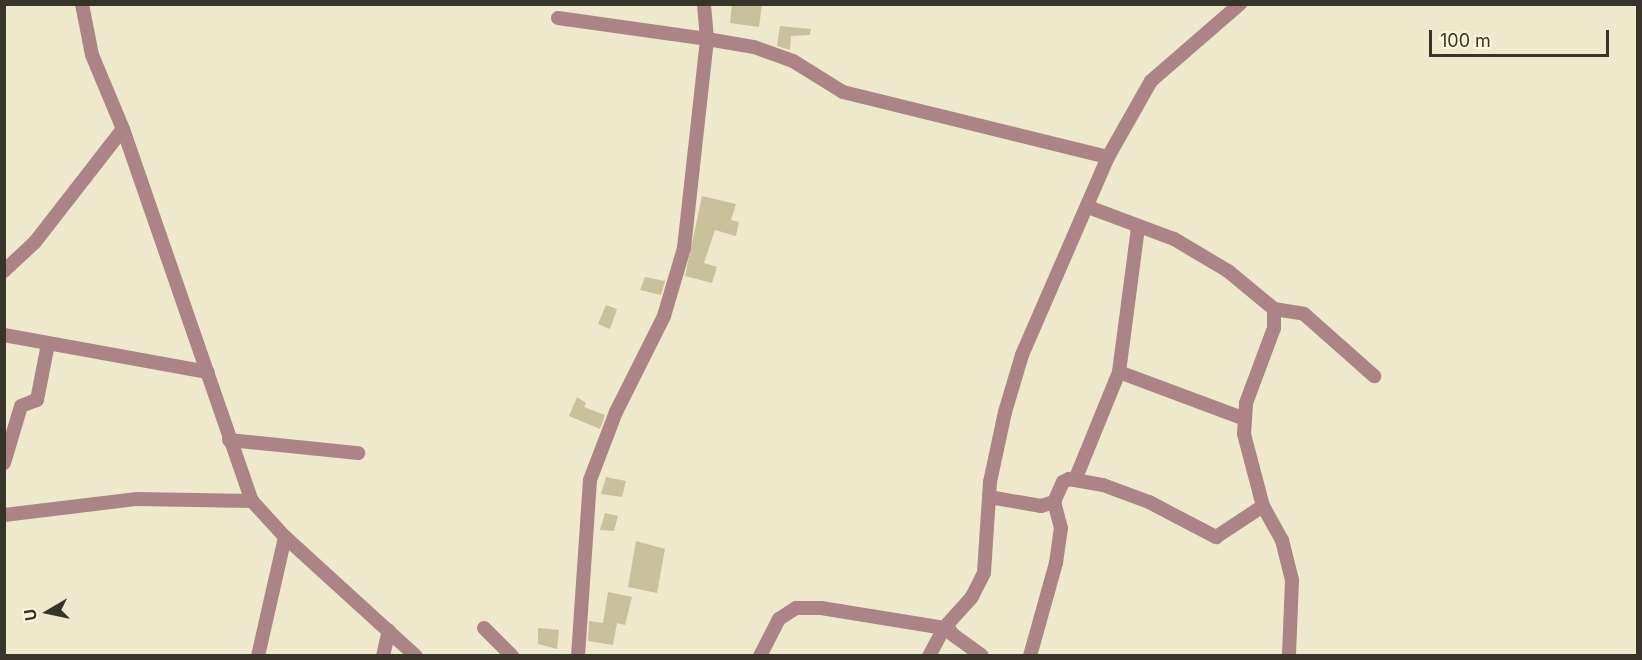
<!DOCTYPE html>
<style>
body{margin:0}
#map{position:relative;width:1642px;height:660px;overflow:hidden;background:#eee9cc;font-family:Inter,sans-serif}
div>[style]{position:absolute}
.building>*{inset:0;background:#c8c19b}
.minor>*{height:14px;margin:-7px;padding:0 7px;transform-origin:7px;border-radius:7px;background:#ac8488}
span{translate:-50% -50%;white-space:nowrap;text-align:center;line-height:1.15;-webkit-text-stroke:4.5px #fcf7d9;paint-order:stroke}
.frame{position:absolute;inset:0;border:6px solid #37352a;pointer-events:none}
.north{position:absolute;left:18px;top:582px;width:60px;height:60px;-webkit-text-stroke:4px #fcf7d9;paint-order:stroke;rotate:261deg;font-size:16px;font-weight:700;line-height:24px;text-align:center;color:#37352a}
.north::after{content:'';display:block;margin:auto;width:21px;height:27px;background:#37352a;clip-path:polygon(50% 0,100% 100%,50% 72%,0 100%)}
.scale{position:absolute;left:1429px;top:30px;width:180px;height:27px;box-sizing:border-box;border:3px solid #37352a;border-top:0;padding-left:8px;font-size:18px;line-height:21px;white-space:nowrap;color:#37352a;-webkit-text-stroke:4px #fcf7d9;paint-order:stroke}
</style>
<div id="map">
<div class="building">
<i style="clip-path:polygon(732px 4px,762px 4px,759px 27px,730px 23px)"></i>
<i style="clip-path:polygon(780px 26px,811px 29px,810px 35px,791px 36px,790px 50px,777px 46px)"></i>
<i style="clip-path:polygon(702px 196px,736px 204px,731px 220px,739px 222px,736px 236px,715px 230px,704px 263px,717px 267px,712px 283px,685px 276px)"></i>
<i style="clip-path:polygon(645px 277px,665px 281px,661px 295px,640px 290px)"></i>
<i style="clip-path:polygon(606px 305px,617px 309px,610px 329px,598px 324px)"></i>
<i style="clip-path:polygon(577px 397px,586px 403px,584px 407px,605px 415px,600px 429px,569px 416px)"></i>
<i style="clip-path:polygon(606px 477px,626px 481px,622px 497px,601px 494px)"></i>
<i style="clip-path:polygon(605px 513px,618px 516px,614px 531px,600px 530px)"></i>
<i style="clip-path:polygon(636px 541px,665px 549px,657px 593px,628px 587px)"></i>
<i style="clip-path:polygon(608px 592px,632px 597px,625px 625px,617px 623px,613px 645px,588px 641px,589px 621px,603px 623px)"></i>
<i style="clip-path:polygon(538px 628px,559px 630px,557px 649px,538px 644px)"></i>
</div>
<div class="minor">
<i style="left:82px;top:4px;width:52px;rotate:78.9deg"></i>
<i style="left:92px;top:55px;width:80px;rotate:67.3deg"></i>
<i style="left:123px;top:129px;width:394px;rotate:70.9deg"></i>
<i style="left:252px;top:501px;width:49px;rotate:47.5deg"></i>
<i style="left:285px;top:537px;width:177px;rotate:42.3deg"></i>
<i style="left:558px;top:18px;width:150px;rotate:8deg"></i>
<i style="left:707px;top:39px;width:35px;rotate:-95deg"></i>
<i style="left:1108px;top:157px;width:87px;rotate:-60.5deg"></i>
<i style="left:1151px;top:81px;width:118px;rotate:-40.9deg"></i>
<i style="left:4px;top:271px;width:42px;rotate:-43.1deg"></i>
<i style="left:35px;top:242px;width:143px;rotate:-52.1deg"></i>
<i style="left:1274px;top:309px;width:30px;rotate:9deg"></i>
<i style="left:1304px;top:314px;width:94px;rotate:41.5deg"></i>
<i style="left:4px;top:335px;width:207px;rotate:10.3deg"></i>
<i style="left:1119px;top:372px;width:134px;rotate:20.5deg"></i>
<i style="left:229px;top:440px;width:130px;rotate:5.8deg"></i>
<i style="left:4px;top:463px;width:59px;rotate:-73.4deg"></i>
<i style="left:21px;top:406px;width:17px;rotate:-21deg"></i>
<i style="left:37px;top:400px;width:57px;rotate:-78.9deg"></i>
<i style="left:1075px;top:480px;width:117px;rotate:-67.8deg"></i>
<i style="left:1119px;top:372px;width:145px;rotate:-82.5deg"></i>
<i style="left:989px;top:497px;width:53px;rotate:9.8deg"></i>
<i style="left:1041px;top:506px;width:14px;rotate:-17deg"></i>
<i style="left:1054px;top:502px;width:22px;rotate:-66deg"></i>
<i style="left:1063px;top:482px;width:7px;rotate:-27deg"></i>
<i style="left:1069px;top:479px;width:35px;rotate:10deg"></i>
<i style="left:1103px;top:485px;width:49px;rotate:20.3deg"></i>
<i style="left:1149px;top:502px;width:76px;rotate:27.6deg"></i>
<i style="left:1216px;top:537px;width:56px;rotate:-33.4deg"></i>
<i style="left:1263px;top:506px;width:74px;rotate:-104.8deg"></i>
<i style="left:1244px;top:434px;width:31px;rotate:-86deg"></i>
<i style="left:1246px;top:403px;width:80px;rotate:-69.5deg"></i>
<i style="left:1274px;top:328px;width:19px;rotate:-90deg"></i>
<i style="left:1274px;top:309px;width:60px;rotate:-140.4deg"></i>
<i style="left:1228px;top:271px;width:63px;rotate:-149.3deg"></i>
<i style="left:1174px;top:239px;width:92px;rotate:-159.6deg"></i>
<i style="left:1263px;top:506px;width:39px;rotate:61deg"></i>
<i style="left:1282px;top:540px;width:41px;rotate:76deg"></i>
<i style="left:1292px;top:580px;width:76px;rotate:92.3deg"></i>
<i style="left:4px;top:515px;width:134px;rotate:-6.9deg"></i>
<i style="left:137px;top:499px;width:115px;rotate:1deg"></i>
<i style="left:947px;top:625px;width:10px;rotate:61deg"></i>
<i style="left:952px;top:634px;width:37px;rotate:36deg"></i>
<i style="left:484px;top:628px;width:40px;rotate:45deg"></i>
<i style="left:258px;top:656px;width:122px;rotate:-77.2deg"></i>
<i style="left:383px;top:656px;width:26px;rotate:-77deg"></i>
<i style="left:578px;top:656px;width:176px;rotate:-86.1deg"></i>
<i style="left:590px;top:480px;width:73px;rotate:-69.1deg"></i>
<i style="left:616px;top:412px;width:107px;rotate:-63.4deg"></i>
<i style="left:664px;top:316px;width:71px;rotate:-73.6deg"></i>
<i style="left:684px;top:248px;width:210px;rotate:-83.7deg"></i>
<i style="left:707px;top:39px;width:48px;rotate:9.7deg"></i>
<i style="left:754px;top:47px;width:41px;rotate:19.7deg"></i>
<i style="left:793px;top:61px;width:59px;rotate:31.8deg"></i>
<i style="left:843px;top:92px;width:273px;rotate:13.8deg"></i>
<i style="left:1108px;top:157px;width:216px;rotate:113.5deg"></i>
<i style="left:1022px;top:355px;width:59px;rotate:106.6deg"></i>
<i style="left:1005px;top:412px;width:72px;rotate:102.1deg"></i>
<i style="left:990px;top:482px;width:91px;rotate:93.8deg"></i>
<i style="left:984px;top:573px;width:27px;rotate:117deg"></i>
<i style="left:972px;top:597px;width:42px;rotate:132.1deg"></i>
<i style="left:944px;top:628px;width:32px;rotate:118deg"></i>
<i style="left:760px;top:656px;width:42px;rotate:-62.8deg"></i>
<i style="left:779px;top:619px;width:20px;rotate:-33deg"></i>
<i style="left:796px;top:608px;width:25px"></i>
<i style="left:821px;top:608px;width:125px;rotate:9.2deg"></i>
<i style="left:1030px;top:656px;width:97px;rotate:-74.4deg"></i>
<i style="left:1056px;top:563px;width:35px;rotate:-82deg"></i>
<i style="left:1061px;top:528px;width:27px;rotate:-105deg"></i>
</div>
<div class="frame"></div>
<div class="north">U</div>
<div class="scale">100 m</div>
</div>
